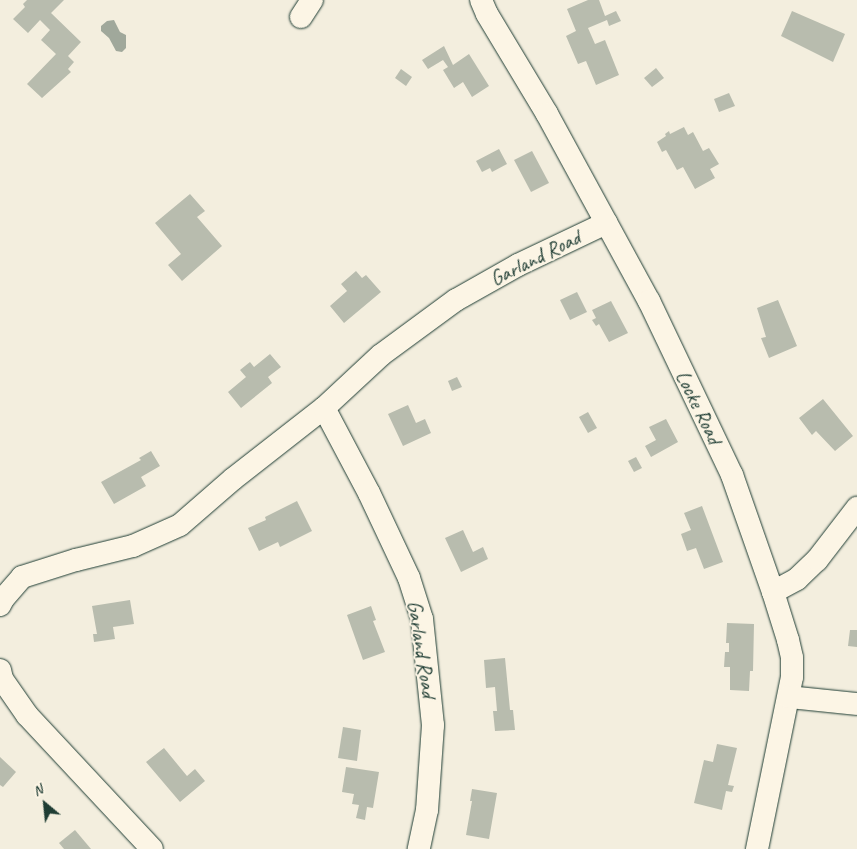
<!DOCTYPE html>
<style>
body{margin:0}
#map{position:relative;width:857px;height:849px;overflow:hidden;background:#f3eede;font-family:Caveat,sans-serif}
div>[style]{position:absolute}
.water>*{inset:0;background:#a0a89b}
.building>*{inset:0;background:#b8bcae}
.roads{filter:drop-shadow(0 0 1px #1f3d34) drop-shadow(0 0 1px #1f3d34)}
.minor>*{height:22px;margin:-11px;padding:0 11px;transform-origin:11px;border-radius:11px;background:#fcf5e5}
span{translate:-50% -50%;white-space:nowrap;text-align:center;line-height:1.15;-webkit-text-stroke:4px #fcf5e5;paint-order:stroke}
.street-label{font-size:21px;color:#1f3d34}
.north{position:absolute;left:20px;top:779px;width:50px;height:50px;-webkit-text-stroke:4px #fcf5e5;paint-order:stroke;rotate:332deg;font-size:14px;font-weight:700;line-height:20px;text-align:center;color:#1f3d34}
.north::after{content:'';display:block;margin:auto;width:18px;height:22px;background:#1f3d34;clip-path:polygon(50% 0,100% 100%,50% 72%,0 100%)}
</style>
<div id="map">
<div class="water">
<i style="clip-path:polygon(114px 20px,120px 32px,126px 35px,126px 48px,122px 52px,116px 51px,109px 38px,101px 31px,101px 26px,107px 21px)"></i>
</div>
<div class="building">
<i style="clip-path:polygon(27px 0,64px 0,51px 13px,81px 42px,68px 56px,74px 62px,68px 69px,71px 72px,42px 98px,27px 84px,56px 54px,41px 40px,50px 30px,40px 20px,28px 33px,13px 19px,25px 7px,23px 4px)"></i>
<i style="clip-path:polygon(588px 0,599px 0,605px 16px,616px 11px,621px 21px,609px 26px,607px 20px,588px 28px,595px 44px,605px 40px,619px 75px,596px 85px,586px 61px,578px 64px,566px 36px,576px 31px,567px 9px)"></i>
<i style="clip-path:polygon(792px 11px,845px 34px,833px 62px,781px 36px)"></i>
<i style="clip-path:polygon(444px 46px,453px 65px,469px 54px,489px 86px,472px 97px,463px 82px,454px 88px,443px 70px,448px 67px,443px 60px,428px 69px,422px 60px)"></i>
<i style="clip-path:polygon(656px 68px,664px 78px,652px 87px,644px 78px)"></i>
<i style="clip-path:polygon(401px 69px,412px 77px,406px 86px,395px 78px)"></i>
<i style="clip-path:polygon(729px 93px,735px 106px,719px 112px,714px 99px)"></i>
<i style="clip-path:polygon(684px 127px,688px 135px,693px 132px,703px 151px,709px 148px,719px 164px,710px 169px,715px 178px,695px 189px,683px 167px,677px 170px,666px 150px,662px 152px,657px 142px,666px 136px,665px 134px,669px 131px,670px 134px)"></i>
<i style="clip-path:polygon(499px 149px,507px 164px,492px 172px,490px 168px,482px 172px,476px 161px)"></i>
<i style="clip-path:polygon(532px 151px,549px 183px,531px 192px,514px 160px)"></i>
<i style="clip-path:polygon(190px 194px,205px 211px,197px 217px,222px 246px,182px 281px,168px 265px,181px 254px,155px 223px)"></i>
<i style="clip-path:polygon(356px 271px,362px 278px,366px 275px,381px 292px,344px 323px,330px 306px,347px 291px,341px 284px)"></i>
<i style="clip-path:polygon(577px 292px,587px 312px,570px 320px,560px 300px)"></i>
<i style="clip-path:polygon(778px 300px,797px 346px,769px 358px,761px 338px,766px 337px,757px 308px)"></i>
<i style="clip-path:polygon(611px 301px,628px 333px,609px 342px,599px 324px,596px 326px,592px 320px,596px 318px,592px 310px)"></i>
<i style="clip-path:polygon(270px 354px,281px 367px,268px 377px,272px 383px,241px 408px,228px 392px,246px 377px,240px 370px,250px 362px,254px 367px)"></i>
<i style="clip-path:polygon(457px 377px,462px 387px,452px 391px,448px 381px)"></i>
<i style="clip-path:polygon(823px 399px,853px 436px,835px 451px,816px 431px,812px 435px,799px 418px)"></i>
<i style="clip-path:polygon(408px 405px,416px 423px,425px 419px,431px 433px,403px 446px,388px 414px)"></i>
<i style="clip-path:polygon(588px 412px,597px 428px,588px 433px,579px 417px)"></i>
<i style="clip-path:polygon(666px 419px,678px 442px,651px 457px,645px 446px,656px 440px,649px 427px)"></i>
<i style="clip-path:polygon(151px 451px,160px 466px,141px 477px,146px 486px,114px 504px,101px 482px,141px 460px,139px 458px)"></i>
<i style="clip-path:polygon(636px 457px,642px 468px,634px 472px,628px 461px)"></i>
<i style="clip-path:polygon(297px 501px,312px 531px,280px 547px,278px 542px,259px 551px,248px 528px,266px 520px,265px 517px)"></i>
<i style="clip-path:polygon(702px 506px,723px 562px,704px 569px,696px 548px,687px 551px,681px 534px,691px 530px,684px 513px)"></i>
<i style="clip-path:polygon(463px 530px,473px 552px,483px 547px,488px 559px,461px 572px,445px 538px)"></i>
<i style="clip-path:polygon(130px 600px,134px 624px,113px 627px,115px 639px,94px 642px,93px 634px,97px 634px,92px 606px)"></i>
<i style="clip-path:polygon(371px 606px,376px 620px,373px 621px,385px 652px,363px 660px,347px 615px)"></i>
<i style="clip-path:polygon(727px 623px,754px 624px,753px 671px,750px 671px,749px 691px,730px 690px,730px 667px,724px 667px,725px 652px,729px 652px,729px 643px,726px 643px)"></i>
<i style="clip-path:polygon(850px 630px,857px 630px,857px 647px,848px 646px)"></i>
<i style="clip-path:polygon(505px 658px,510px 710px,513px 710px,515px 730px,495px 731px,493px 711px,497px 711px,495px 687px,486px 688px,484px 660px)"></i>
<i style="clip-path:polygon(343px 727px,361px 730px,357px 761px,338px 758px)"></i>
<i style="clip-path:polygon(717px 744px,737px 748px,728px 785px,734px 786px,732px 792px,726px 791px,722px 810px,694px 803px,704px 760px,713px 762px)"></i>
<i style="clip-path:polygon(164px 748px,187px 776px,195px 769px,205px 781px,180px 802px,146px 762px)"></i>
<i style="clip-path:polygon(0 757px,16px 772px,3px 787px,0 785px)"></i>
<i style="clip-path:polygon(346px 767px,379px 772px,373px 808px,367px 807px,365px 820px,356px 818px,359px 805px,352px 804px,354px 794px,342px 792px)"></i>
<i style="clip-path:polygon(472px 789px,497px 793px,489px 839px,466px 835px,472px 801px,470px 801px)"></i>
<i style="clip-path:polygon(75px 830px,91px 849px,64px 849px,59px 843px)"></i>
</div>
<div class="roads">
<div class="minor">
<i style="left:481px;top:0;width:15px;rotate:67deg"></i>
<i style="left:487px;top:14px;width:117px;rotate:59deg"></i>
<i style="left:547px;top:114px;width:213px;rotate:61.4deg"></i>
<i style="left:649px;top:301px;width:193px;rotate:64.5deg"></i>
<i style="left:732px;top:475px;width:124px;rotate:70.7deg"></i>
<i style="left:773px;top:592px;width:50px;rotate:72.6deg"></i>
<i style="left:788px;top:640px;width:18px;rotate:77deg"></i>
<i style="left:792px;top:658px;width:19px;rotate:90deg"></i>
<i style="left:792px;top:677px;width:176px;rotate:101.5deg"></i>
<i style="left:301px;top:17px;width:20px;rotate:-57deg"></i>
<i style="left:324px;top:408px;width:96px;rotate:62.1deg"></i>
<i style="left:369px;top:493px;width:94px;rotate:64.8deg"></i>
<i style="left:409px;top:578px;width:43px;rotate:72.4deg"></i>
<i style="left:422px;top:619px;width:107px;rotate:84.1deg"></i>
<i style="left:433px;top:725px;width:85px;rotate:94deg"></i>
<i style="left:427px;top:810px;width:40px;rotate:102deg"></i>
<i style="left:773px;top:592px;width:27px;rotate:-28deg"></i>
<i style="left:797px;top:579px;width:28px;rotate:-44deg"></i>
<i style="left:817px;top:560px;width:66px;rotate:-52.4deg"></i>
<i style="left:0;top:605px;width:7px;rotate:-63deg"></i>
<i style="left:3px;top:599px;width:29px;rotate:-49deg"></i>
<i style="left:22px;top:577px;width:57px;rotate:-17.5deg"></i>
<i style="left:76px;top:560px;width:59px;rotate:-13.8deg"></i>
<i style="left:133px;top:546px;width:51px;rotate:-24.1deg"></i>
<i style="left:180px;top:525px;width:70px;rotate:-41deg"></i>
<i style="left:233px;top:479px;width:115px;rotate:-38deg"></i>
<i style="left:324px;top:408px;width:78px;rotate:-42.9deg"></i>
<i style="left:381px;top:355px;width:93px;rotate:-36.3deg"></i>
<i style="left:456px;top:300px;width:71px;rotate:-29.4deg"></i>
<i style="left:518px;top:265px;width:98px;rotate:-25.5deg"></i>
<i style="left:0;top:670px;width:9px;rotate:77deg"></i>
<i style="left:2px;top:679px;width:44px;rotate:55.2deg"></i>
<i style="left:27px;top:715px;width:183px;rotate:47deg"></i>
<i style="left:789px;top:697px;width:68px;rotate:5.9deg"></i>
</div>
</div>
<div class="street-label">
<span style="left:535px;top:258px;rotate:-27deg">Garland Road</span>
<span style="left:699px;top:407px;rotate:64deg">Locke Road</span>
<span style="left:422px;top:649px;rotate:81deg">Garland Road</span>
</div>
<div class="north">N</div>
</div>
